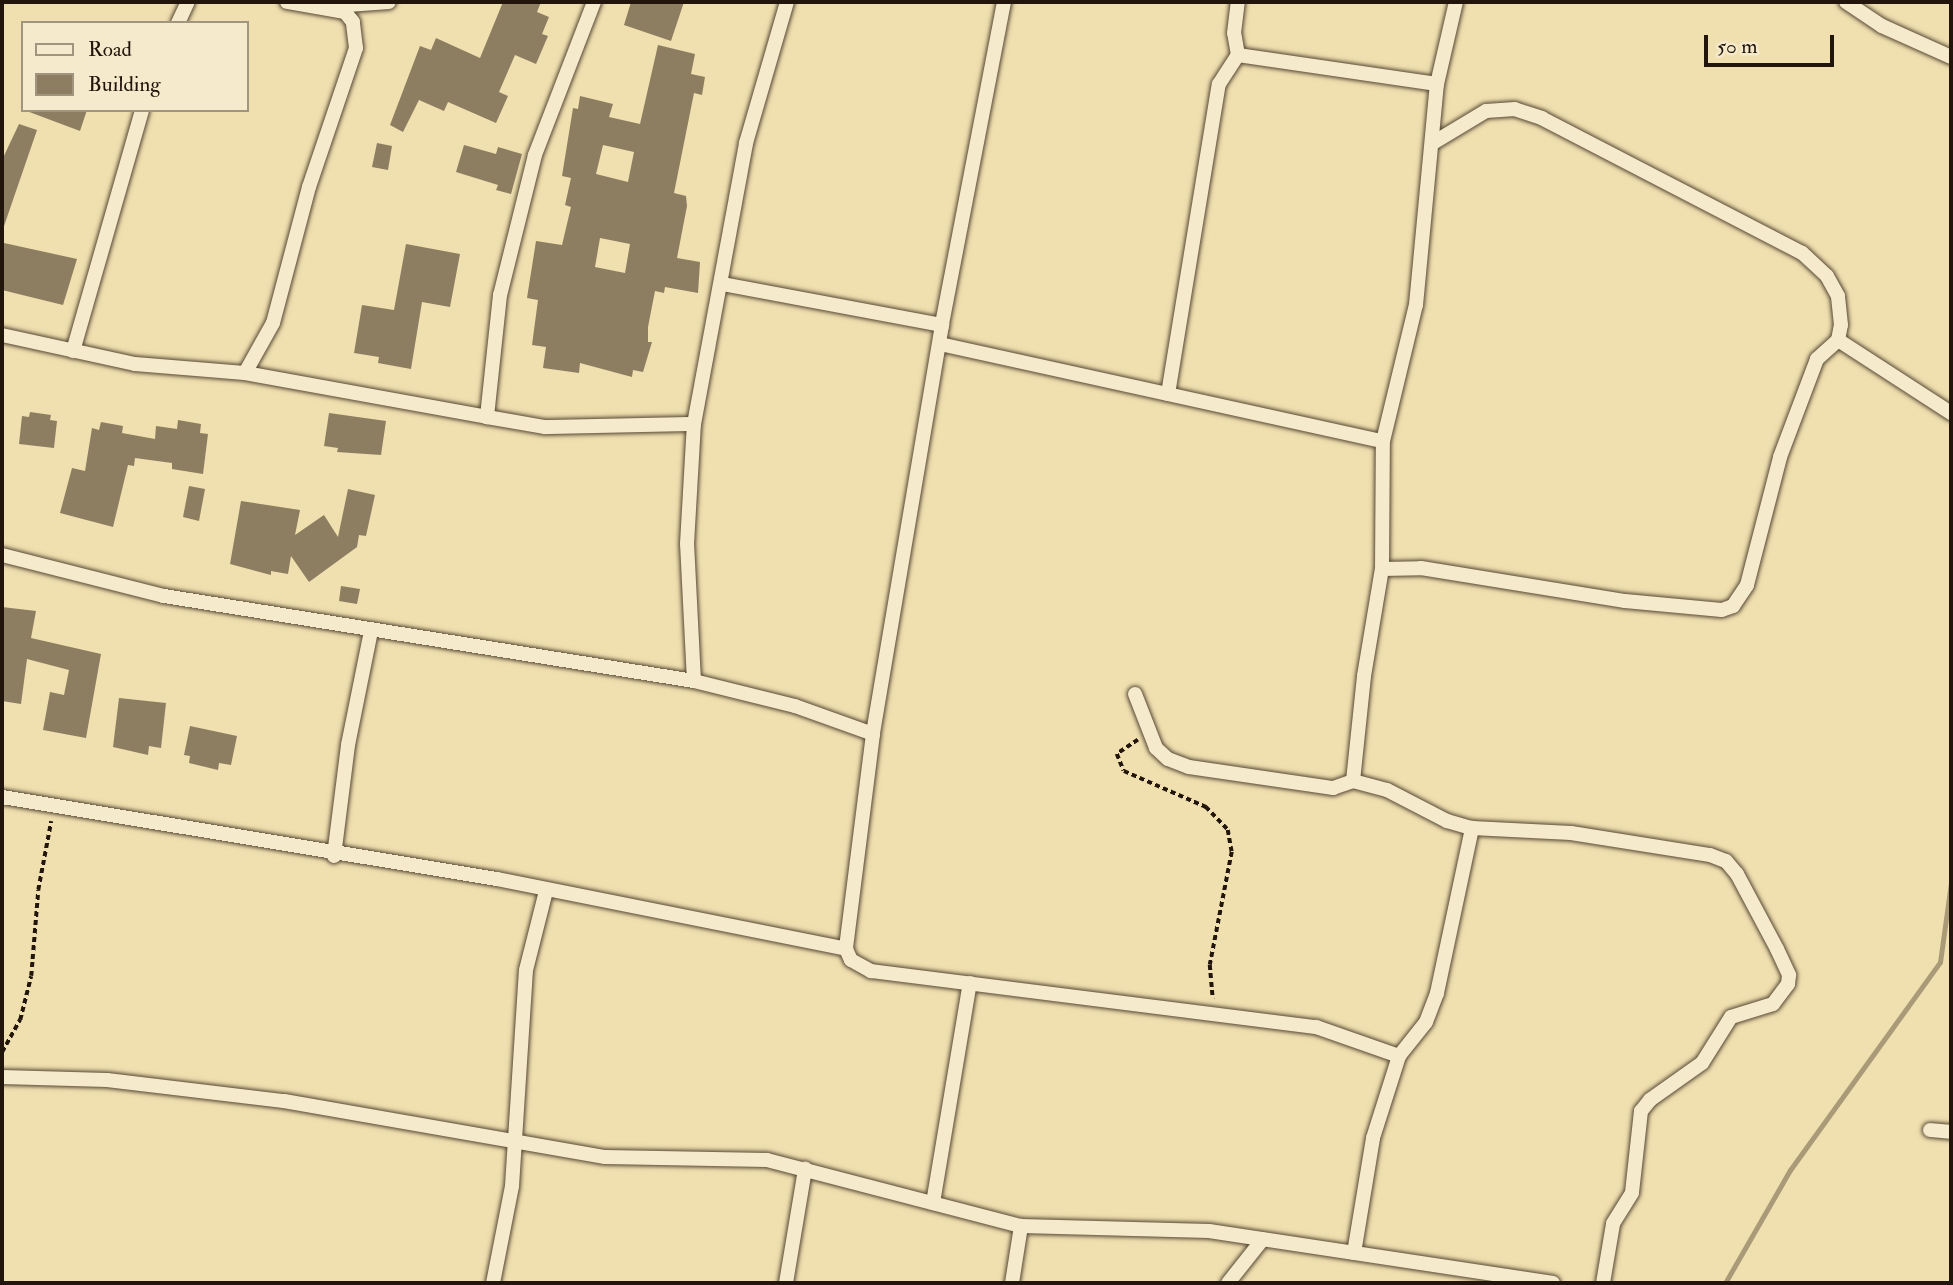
<!DOCTYPE html>
<style>
body{margin:0}
#map{position:relative;width:1953px;height:1285px;overflow:hidden;background:#f0dfaf;font-family:"IM FELL Double Pica",serif}
div>[style]{position:absolute}
.stream>*{height:5px;margin:-2.5px;padding:0 2.5px;transform-origin:2.5px;border-radius:2.5px;background:#aa9a78}
.building>*{inset:0;background:#8d7e61}
.path>*{height:3.5px;margin-top:-1.75px;transform-origin:0;background:repeating-linear-gradient(90deg,#22150c 0 5px,transparent 0 8.5px)}
.roads{filter:drop-shadow(0 0 2px #564835) drop-shadow(0 0 2px #564835)}
.minor>*{height:14px;margin:-7px;padding:0 7px;transform-origin:7px;border-radius:7px;background:#f5eacb}
span{translate:-50% -50%;white-space:nowrap;text-align:center;line-height:1.15;-webkit-text-stroke:6px #f5eacb;paint-order:stroke}
.frame{position:absolute;inset:0;border:4px solid #22150c;pointer-events:none}
.legend{position:absolute;left:21px;top:21px;width:228px;height:91px;box-sizing:border-box;background:#f5eacb;border:2px solid #a1957f;margin:0;padding:9px 12px;list-style:none;font-size:21px;color:#22150c}
.legend li{display:flex;align-items:center;gap:14px;height:35px}
.legend b{width:35px;border:2px solid #a1957f}
.scale{position:absolute;left:1704px;top:35px;width:130px;height:32px;box-sizing:border-box;border:4px solid #22150c;border-top:0;padding-left:9px;font-size:21px;line-height:24px;white-space:nowrap;color:#22150c;-webkit-text-stroke:5px #f5eacb;paint-order:stroke}
</style>
<div id="map">
<div class="stream">
<i style="left:1725px;top:1283px;width:130px;rotate:-60.1deg"></i>
<i style="left:1790px;top:1170px;width:256px;rotate:-54.2deg"></i>
<i style="left:1940px;top:962px;width:80px;rotate:-82.1deg"></i>
</div>
<div class="building">
<i style="clip-path:polygon(503px 2px,541px 2px,537px 12px,549px 17px,542px 34px,548px 36px,536px 64px,515px 55px,499px 92px,508px 96px,496px 123px,448px 102px,444px 111px,419px 100px,403px 132px,390px 125px,420px 46px,431px 50px,436px 38px,480px 58px)"></i>
<i style="clip-path:polygon(631px 2px,684px 2px,671px 41px,624px 25px)"></i>
<i style="clip-path:polygon(evenodd,658px 45px,695px 54px,691px 74px,705px 77px,702px 95px,694px 93px,674px 193px,686px 196px,687px 206px,677px 258px,700px 262px,698px 293px,665px 287px,664px 293px,655px 291px,648px 327px,648px 342px,652px 342px,643px 372px,633px 370px,632px 377px,580px 363px,579px 373px,543px 368px,546px 347px,532px 345px,538px 300px,527px 298px,536px 241px,562px 245px,571px 207px,565px 205px,571px 178px,562px 176px,573px 108px,578px 109px,580px 96px,613px 104px,609px 117px,640px 124px,658px 45px,603px 145px,634px 152px,628px 182px,596px 174px,603px 145px,658px 45px,600px 238px,630px 244px,625px 273px,595px 267px,600px 238px)"></i>
<i style="clip-path:polygon(24px 110px,87px 110px,80px 131px)"></i>
<i style="clip-path:polygon(19px 124px,37px 130px,4px 226px,2px 160px)"></i>
<i style="clip-path:polygon(377px 143px,392px 146px,388px 170px,372px 167px)"></i>
<i style="clip-path:polygon(464px 145px,496px 154px,498px 147px,522px 154px,511px 194px,496px 190px,498px 185px,456px 172px)"></i>
<i style="clip-path:polygon(4px 243px,77px 259px,63px 305px,2px 290px)"></i>
<i style="clip-path:polygon(406px 244px,460px 254px,450px 307px,422px 302px,411px 369px,378px 363px,379px 357px,354px 353px,362px 305px,394px 310px)"></i>
<i style="clip-path:polygon(30px 412px,51px 415px,50px 420px,57px 421px,54px 448px,19px 444px,22px 416px,29px 417px)"></i>
<i style="clip-path:polygon(329px 413px,386px 421px,381px 455px,337px 452px,338px 448px,324px 446px)"></i>
<i style="clip-path:polygon(178px 420px,201px 424px,200px 433px,208px 434px,203px 474px,172px 469px,172px 463px,135px 458px,134px 466px,128px 465px,113px 527px,60px 513px,72px 468px,85px 471px,92px 428px,99px 430px,101px 422px,123px 426px,122px 433px,155px 439px,156px 426px,177px 429px)"></i>
<i style="clip-path:polygon(189px 486px,205px 489px,199px 521px,183px 517px)"></i>
<i style="clip-path:polygon(348px 489px,375px 495px,366px 536px,359px 535px,357px 547px,309px 582px,291px 556px,288px 574px,271px 571px,271px 575px,230px 564px,241px 501px,300px 510px,295px 535px,324px 515px,338px 537px)"></i>
<i style="clip-path:polygon(341px 586px,360px 589px,357px 604px,339px 601px)"></i>
<i style="clip-path:polygon(2px 607px,36px 611px,31px 638px,101px 654px,86px 738px,43px 730px,50px 692px,64px 695px,69px 670px,27px 659px,21px 704px,2px 701px)"></i>
<i style="clip-path:polygon(119px 698px,166px 703px,161px 748px,149px 746px,148px 755px,113px 747px)"></i>
<i style="clip-path:polygon(190px 726px,237px 736px,231px 765px,219px 763px,218px 770px,189px 763px,190px 756px,184px 755px)"></i>
</div>
<div class="path">
<i style="left:1138px;top:740px;width:25px;rotate:146deg"></i>
<i style="left:1117px;top:754px;width:18px;rotate:68deg"></i>
<i style="left:1124px;top:771px;width:90px;rotate:23.7deg"></i>
<i style="left:1206px;top:807px;width:32px;rotate:46deg"></i>
<i style="left:1228px;top:830px;width:22px;rotate:80deg"></i>
<i style="left:1232px;top:852px;width:115px;rotate:101deg"></i>
<i style="left:1210px;top:965px;width:34px;rotate:85deg"></i>
<i style="left:2px;top:1052px;width:37px;rotate:-61deg"></i>
<i style="left:20px;top:1020px;width:45px;rotate:-76deg"></i>
<i style="left:31px;top:976px;width:86px;rotate:-85.3deg"></i>
<i style="left:38px;top:890px;width:70px;rotate:-79.3deg"></i>
</div>
<div class="roads">
<div class="minor">
<i style="left:594px;top:2px;width:164px;rotate:111.1deg"></i>
<i style="left:535px;top:155px;width:144px;rotate:104deg"></i>
<i style="left:500px;top:295px;width:123px;rotate:96.1deg"></i>
<i style="left:487px;top:417px;width:59px;rotate:9.8deg"></i>
<i style="left:545px;top:427px;width:149px;rotate:-1.2deg"></i>
<i style="left:1004px;top:2px;width:329px;rotate:100.9deg"></i>
<i style="left:942px;top:325px;width:415px;rotate:99.6deg"></i>
<i style="left:873px;top:734px;width:217px;rotate:97.2deg"></i>
<i style="left:846px;top:949px;width:12px;rotate:66deg"></i>
<i style="left:851px;top:960px;width:23px;rotate:29deg"></i>
<i style="left:871px;top:971px;width:449px;rotate:7.2deg"></i>
<i style="left:1316px;top:1027px;width:88px;rotate:19.3deg"></i>
<i style="left:1846px;top:2px;width:43px;rotate:33.7deg"></i>
<i style="left:1882px;top:26px;width:76px;rotate:24.2deg"></i>
<i style="left:334px;top:6px;width:55px;rotate:-4.2deg"></i>
<i style="left:178px;top:23px;width:23px;rotate:-65deg"></i>
<i style="left:1238px;top:55px;width:201px;rotate:8.3deg"></i>
<i style="left:722px;top:284px;width:224px;rotate:10.6deg"></i>
<i style="left:2px;top:335px;width:136px;rotate:12.3deg"></i>
<i style="left:135px;top:364px;width:110px;rotate:4.7deg"></i>
<i style="left:245px;top:373px;width:246px;rotate:10.3deg"></i>
<i style="left:1838px;top:340px;width:135px;rotate:32.9deg"></i>
<i style="left:940px;top:344px;width:453px;rotate:12.4deg"></i>
<i style="left:73px;top:351px;width:251px;rotate:-74deg"></i>
<i style="left:245px;top:373px;width:57px;rotate:-60.8deg"></i>
<i style="left:273px;top:323px;width:141px;rotate:-75.2deg"></i>
<i style="left:309px;top:187px;width:147px;rotate:-71.3deg"></i>
<i style="left:356px;top:48px;width:26px;rotate:-97deg"></i>
<i style="left:353px;top:22px;width:13px;rotate:-129deg"></i>
<i style="left:345px;top:12px;width:59px;rotate:-170.2deg"></i>
<i style="left:1168px;top:394px;width:314px;rotate:-80.7deg"></i>
<i style="left:1219px;top:84px;width:35px;rotate:-57deg"></i>
<i style="left:1238px;top:55px;width:22px;rotate:-100deg"></i>
<i style="left:1234px;top:33px;width:31px;rotate:-83deg"></i>
<i style="left:2px;top:555px;width:167px;rotate:14.2deg"></i>
<i style="left:164px;top:596px;width:537px;rotate:9.11deg"></i>
<i style="left:694px;top:681px;width:104px;rotate:13.9deg"></i>
<i style="left:795px;top:706px;width:83px;rotate:19.7deg"></i>
<i style="left:1382px;top:569px;width:39px;rotate:-1deg"></i>
<i style="left:1421px;top:568px;width:207px;rotate:9.2deg"></i>
<i style="left:1625px;top:601px;width:97px;rotate:5.3deg"></i>
<i style="left:1722px;top:610px;width:12px;rotate:-20deg"></i>
<i style="left:1733px;top:606px;width:25px;rotate:-56deg"></i>
<i style="left:1747px;top:585px;width:132px;rotate:-75.5deg"></i>
<i style="left:1780px;top:457px;width:105px;rotate:-69.3deg"></i>
<i style="left:1817px;top:359px;width:28px;rotate:-42deg"></i>
<i style="left:1838px;top:340px;width:15px;rotate:-79deg"></i>
<i style="left:1841px;top:325px;width:29px;rotate:-96deg"></i>
<i style="left:1838px;top:296px;width:23px;rotate:-119deg"></i>
<i style="left:1827px;top:276px;width:34px;rotate:-137deg"></i>
<i style="left:1802px;top:253px;width:293px;rotate:-152.6deg"></i>
<i style="left:1542px;top:118px;width:28px;rotate:-162deg"></i>
<i style="left:1515px;top:109px;width:29px;rotate:176deg"></i>
<i style="left:1486px;top:111px;width:62px;rotate:148.9deg"></i>
<i style="left:694px;top:681px;width:137px;rotate:-92.9deg"></i>
<i style="left:687px;top:544px;width:120px;rotate:-86.7deg"></i>
<i style="left:694px;top:424px;width:286px;rotate:-79.5deg"></i>
<i style="left:746px;top:143px;width:147px;rotate:-73.8deg"></i>
<i style="left:1135px;top:694px;width:58px;rotate:68.7deg"></i>
<i style="left:1156px;top:748px;width:16px;rotate:43deg"></i>
<i style="left:1168px;top:759px;width:22px;rotate:21deg"></i>
<i style="left:1189px;top:767px;width:146px;rotate:8.3deg"></i>
<i style="left:1333px;top:788px;width:21px;rotate:-19deg"></i>
<i style="left:1353px;top:781px;width:35px;rotate:15deg"></i>
<i style="left:1387px;top:790px;width:68px;rotate:27.3deg"></i>
<i style="left:1447px;top:821px;width:26px;rotate:16deg"></i>
<i style="left:1472px;top:828px;width:99px;rotate:2.9deg"></i>
<i style="left:1571px;top:833px;width:141px;rotate:9deg"></i>
<i style="left:1710px;top:855px;width:17px;rotate:21deg"></i>
<i style="left:1726px;top:861px;width:17px;rotate:50deg"></i>
<i style="left:1737px;top:874px;width:85px;rotate:61.9deg"></i>
<i style="left:1777px;top:949px;width:29px;rotate:65deg"></i>
<i style="left:1789px;top:975px;width:9px;rotate:96deg"></i>
<i style="left:1788px;top:984px;width:25px;rotate:127deg"></i>
<i style="left:1773px;top:1004px;width:44px;rotate:162.8deg"></i>
<i style="left:1731px;top:1017px;width:54px;rotate:122.2deg"></i>
<i style="left:1702px;top:1063px;width:64px;rotate:144.6deg"></i>
<i style="left:1650px;top:1100px;width:14px;rotate:129deg"></i>
<i style="left:1641px;top:1111px;width:82px;rotate:96.3deg"></i>
<i style="left:1632px;top:1193px;width:36px;rotate:122deg"></i>
<i style="left:1613px;top:1224px;width:60px;rotate:99.6deg"></i>
<i style="left:1353px;top:781px;width:106px;rotate:-84deg"></i>
<i style="left:1364px;top:676px;width:109px;rotate:-80.5deg"></i>
<i style="left:1382px;top:569px;width:128px;rotate:-89.6deg"></i>
<i style="left:1383px;top:441px;width:140px;rotate:-76.4deg"></i>
<i style="left:1416px;top:305px;width:222px;rotate:-84.6deg"></i>
<i style="left:1437px;top:84px;width:84px;rotate:-77deg"></i>
<i style="left:2px;top:797px;width:502px;rotate:9.41deg"></i>
<i style="left:497px;top:879px;width:356px;rotate:11.3deg"></i>
<i style="left:334px;top:856px;width:112px;rotate:-82.8deg"></i>
<i style="left:348px;top:745px;width:116px;rotate:-78.6deg"></i>
<i style="left:2px;top:1077px;width:105px;rotate:1.6deg"></i>
<i style="left:107px;top:1080px;width:178px;rotate:6.8deg"></i>
<i style="left:284px;top:1101px;width:326px;rotate:9.9deg"></i>
<i style="left:605px;top:1157px;width:162px;rotate:1.1deg"></i>
<i style="left:767px;top:1160px;width:262px;rotate:14.6deg"></i>
<i style="left:1021px;top:1226px;width:188px;rotate:1.5deg"></i>
<i style="left:1209px;top:1231px;width:348px;rotate:8.6deg"></i>
<i style="left:1930px;top:1130px;width:21px;rotate:5deg"></i>
<i style="left:933px;top:1203px;width:223px;rotate:-80.5deg"></i>
<i style="left:1354px;top:1253px;width:117px;rotate:-80.6deg"></i>
<i style="left:1373px;top:1138px;width:86px;rotate:-72.4deg"></i>
<i style="left:1399px;top:1056px;width:43px;rotate:-51.5deg"></i>
<i style="left:1426px;top:1022px;width:31px;rotate:-69deg"></i>
<i style="left:1437px;top:993px;width:169px;rotate:-78deg"></i>
<i style="left:493px;top:1283px;width:99px;rotate:-78.9deg"></i>
<i style="left:512px;top:1186px;width:216px;rotate:-86.3deg"></i>
<i style="left:526px;top:970px;width:81px;rotate:-75.8deg"></i>
<i style="left:786px;top:1283px;width:116px;rotate:-80.5deg"></i>
<i style="left:1012px;top:1283px;width:58px;rotate:-81deg"></i>
<i style="left:1228px;top:1283px;width:56px;rotate:-51.5deg"></i>
</div>
</div>
<div class="frame"></div>
<ul class="legend">
<li><b style="height:9px;background:#f5eacb"></b>Road</li>
<li><b style="height:19px;background:#8d7e61"></b>Building</li>
</ul>
<div class="scale">50 m</div>
</div>
